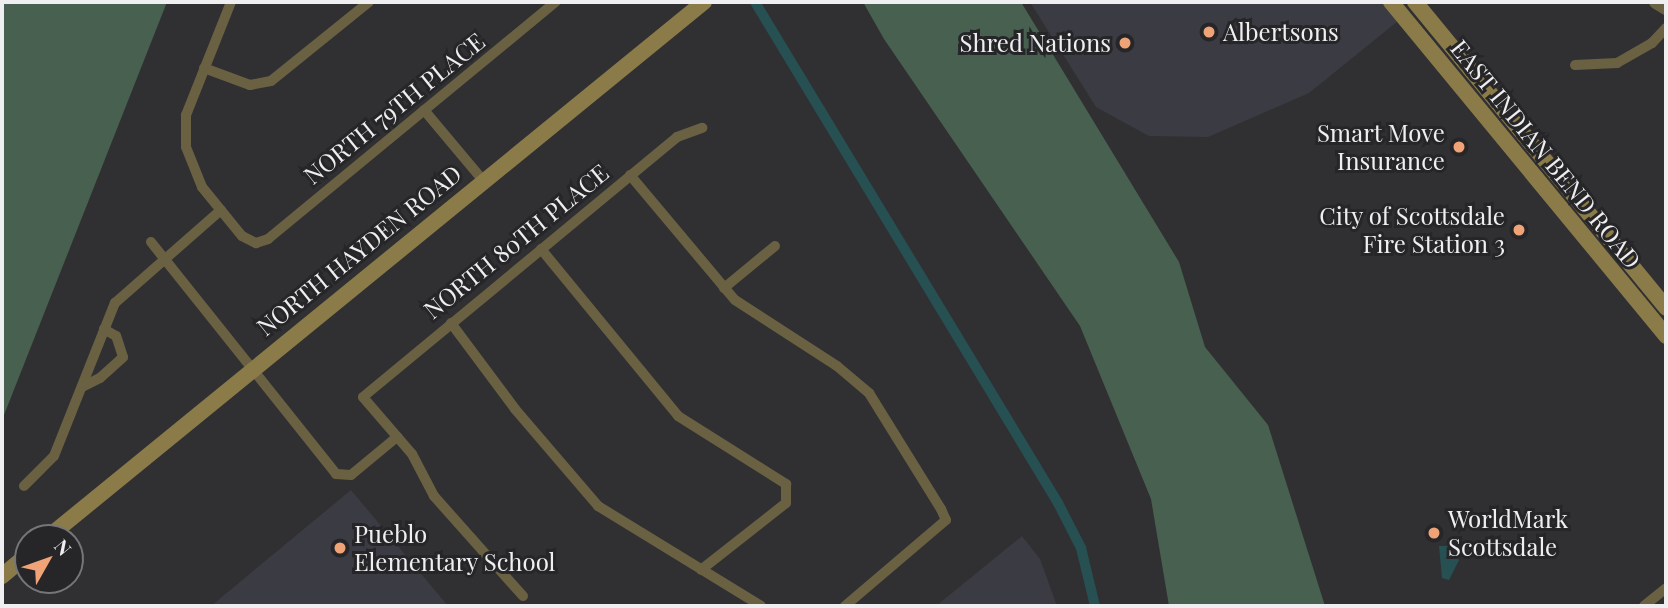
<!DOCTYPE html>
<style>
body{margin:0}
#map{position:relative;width:1668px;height:608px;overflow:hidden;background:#303033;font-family:"Playfair Display",serif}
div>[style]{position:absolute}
.built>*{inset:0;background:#3b3b43}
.green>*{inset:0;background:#47604f}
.water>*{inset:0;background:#275053}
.canal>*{height:10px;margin:-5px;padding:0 5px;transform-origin:5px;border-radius:5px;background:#275053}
.minor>*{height:10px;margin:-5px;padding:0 5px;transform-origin:5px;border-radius:5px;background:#6a6142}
.tertiary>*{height:14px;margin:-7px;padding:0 7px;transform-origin:7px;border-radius:7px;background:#6a6142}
.secondary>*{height:16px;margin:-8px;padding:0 8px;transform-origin:8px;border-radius:8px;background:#8a7b48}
.dots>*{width:19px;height:19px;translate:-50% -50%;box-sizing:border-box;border:4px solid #262629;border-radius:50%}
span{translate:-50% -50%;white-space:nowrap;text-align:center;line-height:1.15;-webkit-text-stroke:6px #262629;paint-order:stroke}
.poi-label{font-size:24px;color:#efeff1}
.left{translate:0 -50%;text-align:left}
.right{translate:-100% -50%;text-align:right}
.street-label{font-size:24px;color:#efeff1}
.frame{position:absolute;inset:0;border:4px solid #efeff1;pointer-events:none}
.north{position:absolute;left:14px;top:524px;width:70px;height:70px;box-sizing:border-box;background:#262629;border:2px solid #767679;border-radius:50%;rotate:50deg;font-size:19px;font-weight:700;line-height:28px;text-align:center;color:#efeff1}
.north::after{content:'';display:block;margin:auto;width:24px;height:32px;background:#efa377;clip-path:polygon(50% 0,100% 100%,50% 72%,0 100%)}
</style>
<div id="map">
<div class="built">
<i style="clip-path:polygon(1030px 2px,1382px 2px,1398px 21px,1309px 93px,1208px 137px,1149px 136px,1096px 107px)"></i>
<i style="clip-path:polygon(351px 490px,448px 606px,211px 606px)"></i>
<i style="clip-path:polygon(1022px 536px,1040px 559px,1057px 606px,936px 606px)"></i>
</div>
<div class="green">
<i style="clip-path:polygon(2px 2px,167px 2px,2px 420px)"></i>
<i style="clip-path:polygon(863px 2px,1021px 2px,1179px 262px,1205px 347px,1268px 425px,1325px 606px,1169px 606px,1151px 499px,1080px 326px,884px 39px)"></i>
</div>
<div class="water">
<i style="clip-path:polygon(1439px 546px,1448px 546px,1459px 560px,1449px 580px,1442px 578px)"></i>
</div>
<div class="canal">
<i style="left:755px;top:2px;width:585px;rotate:58.83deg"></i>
<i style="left:1058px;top:503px;width:51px;rotate:62.9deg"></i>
<i style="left:1081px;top:548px;width:60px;rotate:76.4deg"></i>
</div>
<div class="minor">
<i style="left:231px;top:2px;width:122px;rotate:111.7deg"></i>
<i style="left:186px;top:115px;width:32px;rotate:90deg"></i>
<i style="left:186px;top:147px;width:43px;rotate:68.2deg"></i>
<i style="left:202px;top:187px;width:63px;rotate:50.8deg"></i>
<i style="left:242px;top:236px;width:16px;rotate:27deg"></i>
<i style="left:256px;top:243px;width:13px;rotate:-18deg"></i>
<i style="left:268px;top:239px;width:373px;rotate:-39.5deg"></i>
<i style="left:1575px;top:65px;width:42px;rotate:-2.7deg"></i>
<i style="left:1617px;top:63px;width:40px;rotate:-29.7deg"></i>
<i style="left:1652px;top:43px;width:21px;rotate:-47deg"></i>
<i style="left:204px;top:68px;width:49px;rotate:20.3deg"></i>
<i style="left:250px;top:85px;width:21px;rotate:-11deg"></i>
<i style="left:271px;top:81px;width:126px;rotate:-38.9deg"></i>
<i style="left:424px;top:110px;width:90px;rotate:50deg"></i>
<i style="left:630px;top:175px;width:163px;rotate:50deg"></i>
<i style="left:735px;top:300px;width:121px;rotate:32.9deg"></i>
<i style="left:837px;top:366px;width:42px;rotate:40.2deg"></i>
<i style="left:869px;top:393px;width:137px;rotate:58.2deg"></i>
<i style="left:941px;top:509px;width:12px;rotate:66deg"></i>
<i style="left:946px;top:520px;width:133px;rotate:139.6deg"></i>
<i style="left:151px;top:242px;width:297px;rotate:51.4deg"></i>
<i style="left:336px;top:474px;width:15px;rotate:4deg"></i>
<i style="left:351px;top:475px;width:60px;rotate:-39.6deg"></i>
<i style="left:541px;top:249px;width:216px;rotate:50.6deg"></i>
<i style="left:678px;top:416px;width:128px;rotate:32.2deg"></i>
<i style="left:786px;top:484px;width:19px;rotate:90deg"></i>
<i style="left:786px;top:503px;width:108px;rotate:141.8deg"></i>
<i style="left:724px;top:288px;width:66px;rotate:-39.5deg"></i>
<i style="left:451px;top:323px;width:107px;rotate:53.3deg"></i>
<i style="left:515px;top:409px;width:128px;rotate:49.4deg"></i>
<i style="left:598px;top:506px;width:191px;rotate:31.5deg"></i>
<i style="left:82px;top:387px;width:20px;rotate:-27deg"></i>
<i style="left:100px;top:378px;width:31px;rotate:-42deg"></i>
<i style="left:123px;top:357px;width:22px;rotate:-108deg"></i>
<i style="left:116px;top:336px;width:14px;rotate:-150deg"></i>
<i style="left:24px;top:486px;width:42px;rotate:-45deg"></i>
<i style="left:54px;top:456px;width:165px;rotate:-68.3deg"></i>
<i style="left:115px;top:303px;width:141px;rotate:-41.3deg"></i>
<i style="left:523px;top:596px;width:134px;rotate:-131.7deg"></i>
<i style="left:434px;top:496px;width:47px;rotate:-117.6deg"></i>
<i style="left:412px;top:454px;width:75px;rotate:-130.7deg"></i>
<i style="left:363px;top:397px;width:408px;rotate:-39.6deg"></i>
<i style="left:677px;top:137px;width:27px;rotate:-20deg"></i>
<i style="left:1644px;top:606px;width:28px;rotate:-39deg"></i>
</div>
<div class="tertiary">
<i style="left:1656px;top:2px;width:12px;rotate:31deg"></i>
</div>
<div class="secondary">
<i style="left:1391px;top:2px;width:433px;rotate:50.5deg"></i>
<i style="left:1415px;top:2px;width:396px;rotate:50.6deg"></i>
<i style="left:47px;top:538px;width:848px;rotate:-39.21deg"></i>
<i style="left:2px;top:576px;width:34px;rotate:-40deg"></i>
</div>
<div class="dots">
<i style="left:1209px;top:32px;background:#efa377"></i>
<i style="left:1125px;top:43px;background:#efa377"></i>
<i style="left:1459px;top:147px;background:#efa377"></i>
<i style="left:1519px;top:230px;background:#efa377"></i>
<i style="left:1434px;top:533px;background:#efa377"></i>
<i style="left:340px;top:548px;background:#efa377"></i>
</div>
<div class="poi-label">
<span class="left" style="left:1223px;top:32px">Albertsons</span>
<span class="right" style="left:1111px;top:43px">Shred Nations</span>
<span class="right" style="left:1445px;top:147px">Smart Move<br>Insurance</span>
<span class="right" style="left:1505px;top:230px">City of Scottsdale<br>Fire Station 3</span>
<span class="left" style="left:1448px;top:533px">WorldMark<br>Scottsdale</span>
<span class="left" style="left:354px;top:548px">Pueblo<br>Elementary School</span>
</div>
<div class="street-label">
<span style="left:394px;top:108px;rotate:-39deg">NORTH 79TH PLACE</span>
<span style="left:1546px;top:154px;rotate:51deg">EAST INDIAN BEND ROAD</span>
<span style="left:516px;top:241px;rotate:-39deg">NORTH 80TH PLACE</span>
<span style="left:359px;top:250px;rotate:-39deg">NORTH HAYDEN ROAD</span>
</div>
<div class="frame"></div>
<div class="north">N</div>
</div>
